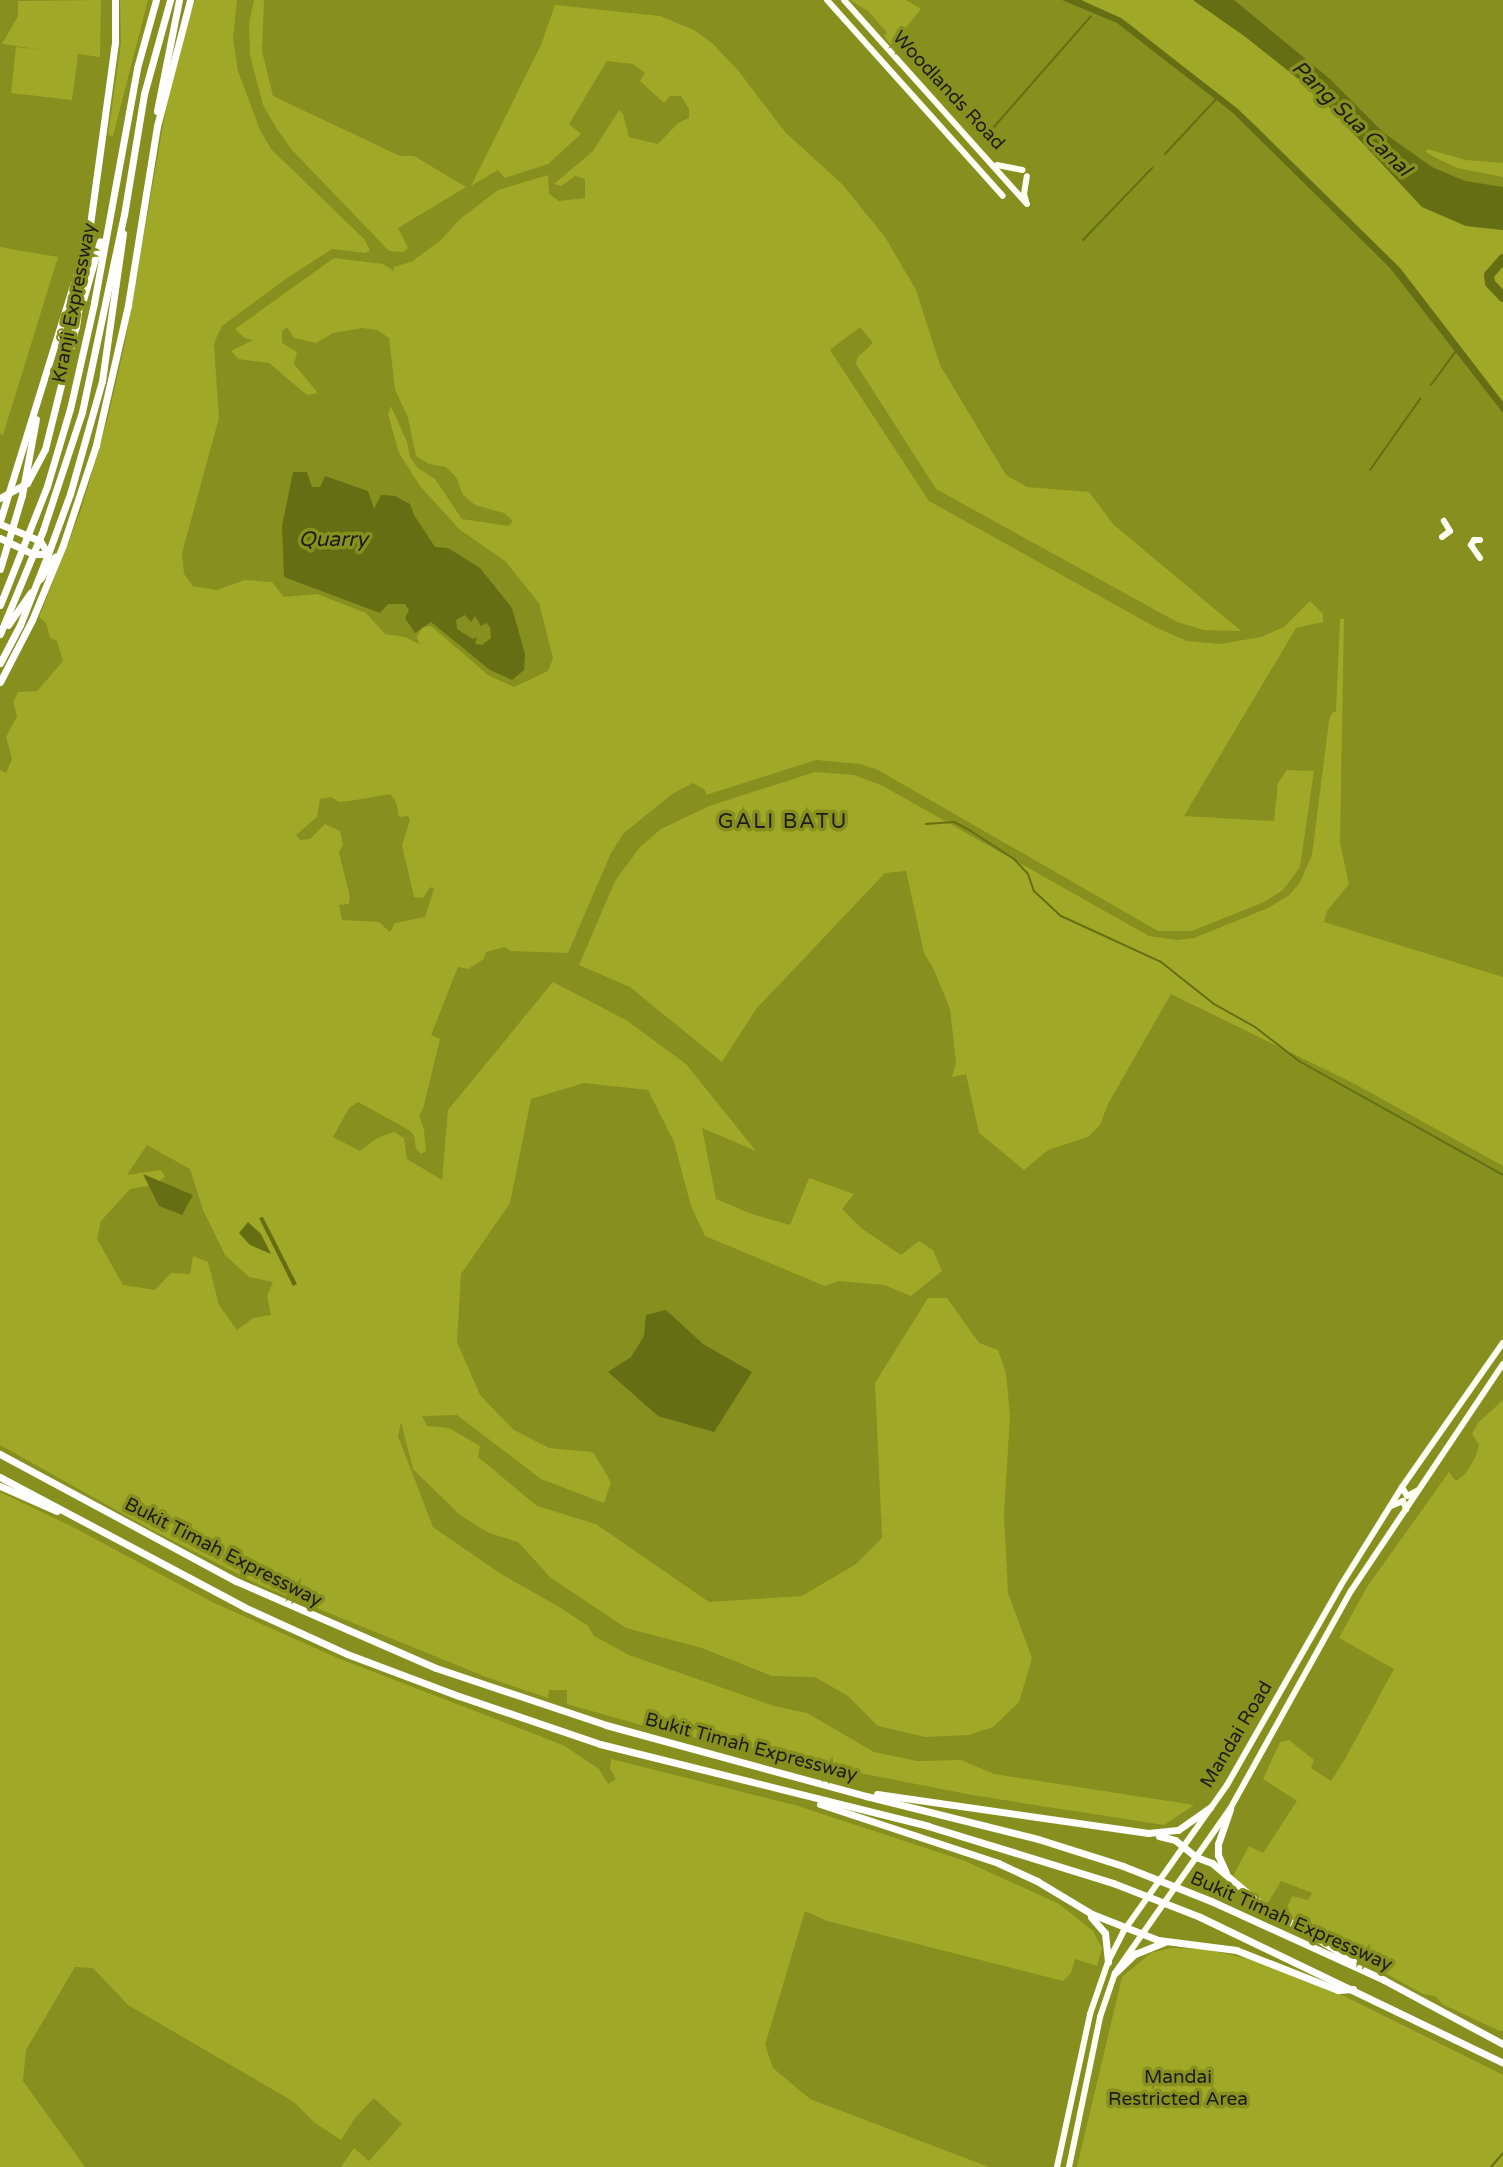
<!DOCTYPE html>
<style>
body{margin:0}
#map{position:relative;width:1503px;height:2167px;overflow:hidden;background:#878f1e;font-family:"Varela Round",sans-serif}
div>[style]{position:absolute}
.green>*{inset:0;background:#a0a827}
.water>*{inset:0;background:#666e14}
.stream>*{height:2px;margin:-1px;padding:0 1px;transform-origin:1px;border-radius:1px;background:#666e14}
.river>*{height:10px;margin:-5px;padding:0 5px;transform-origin:5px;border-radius:5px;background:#666e14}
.primary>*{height:6px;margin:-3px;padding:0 3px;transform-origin:3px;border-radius:3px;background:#fdfff3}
.highway>*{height:7px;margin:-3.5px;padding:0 3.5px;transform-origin:3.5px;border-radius:3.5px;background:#fff}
.highway-bridge>*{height:7px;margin:-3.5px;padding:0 3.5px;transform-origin:3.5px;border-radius:3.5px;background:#fff}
span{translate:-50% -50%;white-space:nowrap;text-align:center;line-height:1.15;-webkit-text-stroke:7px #878f1e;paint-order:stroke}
.street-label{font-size:19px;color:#1d1d1d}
.park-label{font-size:19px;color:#1c1d1b}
.water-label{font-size:21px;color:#1c1c19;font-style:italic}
.neighbourhood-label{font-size:21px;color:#1d1d1d;letter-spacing:2px}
</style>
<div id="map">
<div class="green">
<i style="clip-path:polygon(101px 0,100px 57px,78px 54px,72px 100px,11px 93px,16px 47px,43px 50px,2px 44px,18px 16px,18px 1px)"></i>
<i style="clip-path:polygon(120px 0,148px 0,113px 136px,108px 135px,121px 43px)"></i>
<i style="clip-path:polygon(evenodd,195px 0,237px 0,233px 39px,238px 71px,260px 130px,271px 149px,364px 239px,370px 250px,366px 253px,332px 249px,287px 278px,222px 326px,217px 336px,214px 345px,219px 418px,182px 553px,184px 574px,193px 586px,216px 590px,245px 580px,272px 582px,284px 597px,317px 594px,366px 613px,385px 634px,405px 637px,419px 644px,417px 637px,422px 627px,431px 626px,488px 675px,514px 687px,548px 671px,553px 658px,539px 603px,505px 561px,459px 529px,420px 486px,399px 453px,388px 414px,391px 406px,407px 442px,410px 457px,418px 468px,435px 479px,462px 519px,509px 526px,513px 521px,504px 513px,475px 505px,463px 495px,456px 477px,446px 467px,429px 464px,416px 456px,408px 418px,395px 389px,389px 338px,377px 330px,362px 328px,333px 333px,316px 343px,294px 338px,287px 327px,282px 331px,282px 343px,297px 352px,294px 364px,318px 393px,307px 395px,269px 363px,238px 359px,231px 351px,253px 340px,245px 338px,235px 329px,334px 258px,383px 264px,394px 271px,394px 267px,411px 262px,441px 240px,460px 219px,498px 190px,548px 175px,549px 194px,559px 201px,585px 198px,585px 179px,575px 176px,561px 186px,554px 184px,593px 151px,619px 110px,623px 114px,629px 137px,658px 144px,678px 123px,689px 118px,689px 109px,681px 96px,670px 96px,664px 103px,640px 81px,645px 73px,633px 64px,607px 61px,569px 124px,581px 134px,548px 164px,505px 178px,498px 170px,471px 186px,541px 45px,555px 5px,660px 16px,694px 30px,712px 43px,737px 69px,785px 132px,842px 184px,885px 237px,916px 290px,940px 365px,1006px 475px,1027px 487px,1089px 492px,1114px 525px,1241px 631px,1204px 630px,1177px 622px,936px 489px,856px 364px,857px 358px,873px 343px,860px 327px,830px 350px,929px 501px,1157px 628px,1187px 641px,1220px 644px,1261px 637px,1284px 627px,1310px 601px,1323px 614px,1323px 622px,1296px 628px,1184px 816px,1274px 821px,1278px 783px,1287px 770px,1314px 771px,1300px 867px,1283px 890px,1264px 902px,1192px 931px,1158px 931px,878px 770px,860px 764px,816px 760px,706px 795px,705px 790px,693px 783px,672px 794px,624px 833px,611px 853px,568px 953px,511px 951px,505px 947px,486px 952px,484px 959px,468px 969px,458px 967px,431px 1035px,440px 1039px,423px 1109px,419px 1115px,424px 1130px,426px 1151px,421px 1154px,416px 1149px,414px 1135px,409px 1130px,358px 1102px,349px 1108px,333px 1137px,360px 1151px,377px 1138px,394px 1132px,404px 1138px,407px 1159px,442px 1180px,448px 1110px,553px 982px,626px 1020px,686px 1064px,756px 1151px,702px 1128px,716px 1199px,752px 1214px,790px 1225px,809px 1178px,854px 1194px,842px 1209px,861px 1228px,901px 1255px,919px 1241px,933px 1250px,942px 1271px,911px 1296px,884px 1285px,838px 1281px,825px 1286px,705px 1236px,691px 1206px,674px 1142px,648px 1090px,584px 1083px,531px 1099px,510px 1203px,461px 1274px,457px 1342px,480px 1395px,514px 1430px,549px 1448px,593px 1452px,611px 1482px,604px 1503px,541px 1479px,457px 1415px,422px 1416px,427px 1426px,449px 1428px,480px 1446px,478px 1457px,537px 1506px,596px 1524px,709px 1602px,802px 1596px,856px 1564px,882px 1538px,875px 1383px,928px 1298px,947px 1298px,979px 1343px,998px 1350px,1006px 1373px,1010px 1416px,1004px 1515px,1008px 1593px,1032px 1658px,1019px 1702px,993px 1727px,969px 1735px,925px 1737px,878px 1726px,848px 1696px,815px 1677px,772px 1676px,702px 1648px,626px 1628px,551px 1578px,518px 1542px,489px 1533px,460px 1515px,413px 1469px,401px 1422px,398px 1436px,433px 1527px,501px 1574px,561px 1608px,588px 1626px,594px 1636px,629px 1655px,774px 1706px,807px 1713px,874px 1752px,917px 1761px,961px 1760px,994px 1774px,1194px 1805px,1164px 1825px,972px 1795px,773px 1756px,728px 1739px,721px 1743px,655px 1729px,567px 1704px,567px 1690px,549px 1690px,548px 1698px,486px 1677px,260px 1585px,150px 1529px,0 1445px,0 770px,6px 773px,12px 759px,6px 737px,17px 716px,13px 702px,18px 692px,37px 691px,63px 661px,57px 641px,50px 638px,46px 623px,39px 617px,81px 510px,107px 421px,124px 348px,169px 91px,179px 45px,195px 0,390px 794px,396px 802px,399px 817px,408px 816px,410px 820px,402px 845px,414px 897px,423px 898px,430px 887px,434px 889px,425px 917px,395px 923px,390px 932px,379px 922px,342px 920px,339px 905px,349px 904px,350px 897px,339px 853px,343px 844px,340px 831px,325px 824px,310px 839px,300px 840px,296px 835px,317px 817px,320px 799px,331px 797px,339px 802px,350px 801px,390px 794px,195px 0,147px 1145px,190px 1169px,203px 1210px,225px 1255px,249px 1277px,273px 1282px,267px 1296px,271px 1315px,253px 1318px,237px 1330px,219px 1305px,208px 1262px,193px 1256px,190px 1274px,171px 1273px,155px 1290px,123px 1285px,97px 1239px,101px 1221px,130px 1189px,154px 1185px,165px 1177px,161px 1170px,127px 1175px,147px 1145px)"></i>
<i style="clip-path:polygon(254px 0,264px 0,262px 51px,273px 96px,400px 156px,414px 156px,466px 187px,398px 228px,408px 248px,403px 252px,389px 251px,292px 150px,277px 129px,263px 105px,250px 55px,249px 23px)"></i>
<i style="clip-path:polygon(850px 0,906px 0,921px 9px,891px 46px,884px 35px,887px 34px,885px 30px,868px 11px)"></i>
<i style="clip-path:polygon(1081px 0,1193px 0,1247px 38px,1316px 93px,1422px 207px,1466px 226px,1503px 230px,1503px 402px,1400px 268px,1253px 123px,1127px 22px)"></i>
<i style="clip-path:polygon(1427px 149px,1466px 160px,1503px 163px,1503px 177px,1457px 168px,1434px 157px,1426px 152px)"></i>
<i style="clip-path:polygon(0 247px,58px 257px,3px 435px,0 434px)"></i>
<i style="clip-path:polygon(1340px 619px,1344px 619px,1340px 843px,1349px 884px,1327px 911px,1324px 922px,1503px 977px,1503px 1166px,1353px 1083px,1171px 994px,1108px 1104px,1100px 1125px,1088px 1137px,1048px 1150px,1024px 1170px,979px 1133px,966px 1074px,952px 1077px,956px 1062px,950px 1009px,934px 970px,924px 953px,906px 871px,885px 873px,756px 1009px,722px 1062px,630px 987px,579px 965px,615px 881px,640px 847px,661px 829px,709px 806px,815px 772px,854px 775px,883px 786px,1149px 936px,1177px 940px,1194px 938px,1268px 908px,1288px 896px,1299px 884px,1312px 855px,1329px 721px,1332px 713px,1336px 711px)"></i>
<i style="clip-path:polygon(1503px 1400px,1503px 2031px,1500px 2031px,1444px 2005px,1435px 1996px,1423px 1994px,1283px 1917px,1292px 1896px,1308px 1900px,1312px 1893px,1281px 1881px,1266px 1906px,1233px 1876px,1249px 1846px,1263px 1853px,1297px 1801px,1263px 1779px,1280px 1742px,1289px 1740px,1314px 1760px,1311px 1768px,1331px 1781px,1345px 1759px,1394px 1669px,1339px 1638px,1367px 1587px,1449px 1472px,1456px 1481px,1465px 1474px,1475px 1458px,1479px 1445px,1472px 1434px,1478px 1423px)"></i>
<i style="clip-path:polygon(0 1492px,73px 1527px,212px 1602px,340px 1659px,563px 1745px,599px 1769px,608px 1784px,616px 1779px,610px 1768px,611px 1759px,798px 1806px,965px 1861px,1059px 1904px,1093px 1931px,1102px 1948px,1097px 1966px,1075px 1959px,1071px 1973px,1063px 1981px,827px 1921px,805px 1911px,765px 2045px,773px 2068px,810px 2099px,989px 2167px,341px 2167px,354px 2148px,369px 2161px,402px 2124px,374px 2098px,355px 2118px,341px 2140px,315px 2123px,294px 2102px,128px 2005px,93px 1968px,75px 1967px,26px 2050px,23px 2081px,85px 2167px,0 2167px)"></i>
<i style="clip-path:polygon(1170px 1948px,1206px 1949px,1257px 1961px,1346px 1997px,1503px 2075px,1503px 2167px,1077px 2167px,1122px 1977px,1151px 1953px)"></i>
</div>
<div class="water">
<i style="clip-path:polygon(1062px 0,1081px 0,1121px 18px,1238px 109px,1400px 268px,1503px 402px,1503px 413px,1390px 268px,1233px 113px,1117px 23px)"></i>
<i style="clip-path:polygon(1193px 0,1234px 0,1330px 79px,1384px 133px,1432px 167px,1465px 181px,1503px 187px,1503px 230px,1466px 226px,1422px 207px,1316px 93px,1247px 38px)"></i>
<i style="clip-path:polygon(evenodd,293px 472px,307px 472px,312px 487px,320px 487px,325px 476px,368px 491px,374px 509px,381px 495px,395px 496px,410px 504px,414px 515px,435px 547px,448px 548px,480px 568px,512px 608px,525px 654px,524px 670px,512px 680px,490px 670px,431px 622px,415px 633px,405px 618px,409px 610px,405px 604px,388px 604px,380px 613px,284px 577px,282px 526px,293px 472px,465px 615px,471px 622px,475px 616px,481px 626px,486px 623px,490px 627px,491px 638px,482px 645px,475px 644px,477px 637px,473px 639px,457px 629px,456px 620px,465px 615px)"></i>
<i style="clip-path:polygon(143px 1174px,193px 1195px,182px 1215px,159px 1206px)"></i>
<i style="clip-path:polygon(263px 1217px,297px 1284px,293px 1286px,259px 1218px)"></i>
<i style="clip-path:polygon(248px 1222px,261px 1234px,271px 1254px,250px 1245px,239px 1233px)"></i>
<i style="clip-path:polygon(666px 1310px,703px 1344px,752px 1372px,714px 1432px,658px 1416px,608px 1372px,631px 1357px,644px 1336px,646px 1315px)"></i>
</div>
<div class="stream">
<i style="left:986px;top:136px;width:159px;rotate:-48.8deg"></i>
<i style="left:1165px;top:154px;width:76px;rotate:-47.1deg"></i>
<i style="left:1083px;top:240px;width:100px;rotate:-46.2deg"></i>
<i style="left:1431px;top:385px;width:42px;rotate:-53.7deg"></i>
<i style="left:1370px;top:470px;width:87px;rotate:-54.8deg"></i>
<i style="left:926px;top:824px;width:28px;rotate:-4deg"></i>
<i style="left:954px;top:822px;width:17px;rotate:28deg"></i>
<i style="left:969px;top:830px;width:54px;rotate:32.8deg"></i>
<i style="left:1014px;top:859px;width:21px;rotate:47deg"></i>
<i style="left:1028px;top:874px;width:18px;rotate:71deg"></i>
<i style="left:1034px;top:891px;width:37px;rotate:43deg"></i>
<i style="left:1061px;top:916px;width:110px;rotate:24.7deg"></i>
<i style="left:1161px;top:962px;width:68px;rotate:38.4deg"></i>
<i style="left:1214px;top:1004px;width:47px;rotate:29.3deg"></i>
<i style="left:1255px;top:1027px;width:56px;rotate:37.7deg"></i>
<i style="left:1299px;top:1061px;width:234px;rotate:29.2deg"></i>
<i style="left:1491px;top:2167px;width:18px;rotate:-49deg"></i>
</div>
<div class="river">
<i style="left:1503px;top:259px;width:21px;rotate:131deg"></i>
<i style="left:1489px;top:275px;width:8px;rotate:83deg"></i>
<i style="left:1490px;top:283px;width:19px;rotate:47deg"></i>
</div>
<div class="primary">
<i style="left:827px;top:0;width:263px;rotate:48.1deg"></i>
<i style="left:844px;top:0;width:274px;rotate:48.1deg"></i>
<i style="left:997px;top:165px;width:26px;rotate:11deg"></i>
<i style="left:1026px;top:201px;width:7px;rotate:-106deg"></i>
<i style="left:1024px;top:194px;width:18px;rotate:-81deg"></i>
<i style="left:1442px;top:537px;width:10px;rotate:-37deg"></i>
<i style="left:1450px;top:531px;width:12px;rotate:-121deg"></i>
<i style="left:1480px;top:558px;width:16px;rotate:-125deg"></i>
<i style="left:1471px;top:545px;width:6px;rotate:-59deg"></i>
<i style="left:1474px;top:540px;width:6px"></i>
<i style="left:1402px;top:1487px;width:10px;rotate:61deg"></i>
<i style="left:1407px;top:1496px;width:11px;rotate:-27deg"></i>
<i style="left:1391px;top:1506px;width:13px;rotate:-23deg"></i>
<i style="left:1403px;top:1501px;width:9px;rotate:69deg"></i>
<i style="left:1057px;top:2167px;width:157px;rotate:-77.8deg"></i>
<i style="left:1090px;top:2014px;width:55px;rotate:-70.9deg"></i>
<i style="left:1108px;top:1962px;width:34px;rotate:-63deg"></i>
<i style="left:1123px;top:1932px;width:180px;rotate:-54.7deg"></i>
<i style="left:1227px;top:1785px;width:230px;rotate:-60.3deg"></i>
<i style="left:1341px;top:1585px;width:115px;rotate:-58.1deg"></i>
<i style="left:1402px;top:1487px;width:176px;rotate:-55deg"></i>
<i style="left:1069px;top:2167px;width:153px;rotate:-78.3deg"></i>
<i style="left:1100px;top:2017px;width:46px;rotate:-71.2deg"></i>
<i style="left:1115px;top:1973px;width:200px;rotate:-55deg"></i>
<i style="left:1230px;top:1809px;width:249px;rotate:-61deg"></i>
<i style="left:1351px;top:1591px;width:273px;rotate:-56.2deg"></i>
</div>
<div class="highway">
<i style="left:157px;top:111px;width:113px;rotate:-78.8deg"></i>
<i style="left:83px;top:300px;width:61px;rotate:-73.9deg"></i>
<i style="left:76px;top:327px;width:288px;rotate:-82.2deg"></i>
<i style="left:115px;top:42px;width:42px;rotate:-90deg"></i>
<i style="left:45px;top:449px;width:128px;rotate:-76deg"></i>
<i style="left:0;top:521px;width:273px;rotate:-72.8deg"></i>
<i style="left:48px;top:554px;width:64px;rotate:-69.9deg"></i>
<i style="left:70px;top:494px;width:117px;rotate:-74.2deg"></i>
<i style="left:102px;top:381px;width:149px;rotate:-81.9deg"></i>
<i style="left:0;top:569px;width:77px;rotate:-73.4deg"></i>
<i style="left:22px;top:495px;width:77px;rotate:-79.6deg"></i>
<i style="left:40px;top:579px;width:27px;rotate:-56deg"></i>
<i style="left:0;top:605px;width:128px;rotate:-68.4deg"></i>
<i style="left:47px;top:486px;width:80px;rotate:-73.4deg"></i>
<i style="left:70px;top:409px;width:109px;rotate:-77.2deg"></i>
<i style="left:94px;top:303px;width:239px;rotate:-79.6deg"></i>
<i style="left:137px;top:68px;width:71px;rotate:-74.4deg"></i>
<i style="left:8px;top:625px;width:40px;rotate:-55.1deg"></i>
<i style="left:0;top:634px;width:113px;rotate:-67.5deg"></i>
<i style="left:43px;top:530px;width:124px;rotate:-71.7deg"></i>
<i style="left:82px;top:412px;width:201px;rotate:-78deg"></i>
<i style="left:124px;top:215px;width:123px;rotate:-80.6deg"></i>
<i style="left:144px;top:94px;width:98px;rotate:-74.5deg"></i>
<i style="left:0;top:682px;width:70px;rotate:-62.7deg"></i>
<i style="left:32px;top:620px;width:81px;rotate:-67.5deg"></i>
<i style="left:63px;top:545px;width:105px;rotate:-71.7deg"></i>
<i style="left:96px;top:445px;width:144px;rotate:-77.1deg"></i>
<i style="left:128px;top:305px;width:181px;rotate:-80.8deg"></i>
<i style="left:157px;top:126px;width:130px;rotate:-75.3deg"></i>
<i style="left:0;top:1454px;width:268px;rotate:28.3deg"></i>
<i style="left:236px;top:1581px;width:218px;rotate:23.5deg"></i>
<i style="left:436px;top:1668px;width:179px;rotate:18.5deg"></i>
<i style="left:606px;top:1725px;width:270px;rotate:15.3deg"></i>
<i style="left:866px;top:1796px;width:177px;rotate:14deg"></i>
<i style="left:1038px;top:1839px;width:89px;rotate:17.6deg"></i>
<i style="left:0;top:1477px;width:276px;rotate:28deg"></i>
<i style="left:244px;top:1607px;width:113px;rotate:24.5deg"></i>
<i style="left:347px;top:1654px;width:120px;rotate:20.6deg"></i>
<i style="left:459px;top:1696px;width:149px;rotate:18.8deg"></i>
<i style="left:600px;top:1744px;width:338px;rotate:14deg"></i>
<i style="left:928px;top:1826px;width:194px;rotate:17.1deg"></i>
<i style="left:0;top:1486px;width:62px;rotate:23.7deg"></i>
<i style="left:877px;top:1794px;width:274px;rotate:8.2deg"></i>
<i style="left:1148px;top:1833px;width:30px;rotate:-6deg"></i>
<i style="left:1178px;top:1830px;width:39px;rotate:-35deg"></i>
<i style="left:820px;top:1804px;width:188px;rotate:18.3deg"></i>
<i style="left:998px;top:1863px;width:43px;rotate:24.8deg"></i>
<i style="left:1037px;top:1881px;width:64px;rotate:31deg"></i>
<i style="left:1092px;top:1914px;width:71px;rotate:21.5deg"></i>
<i style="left:1158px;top:1940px;width:79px;rotate:7.3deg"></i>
<i style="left:1236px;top:1950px;width:110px;rotate:21.4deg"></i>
<i style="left:1338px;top:1990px;width:15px;rotate:-4deg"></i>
<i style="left:1159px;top:1836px;width:16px;rotate:14deg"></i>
<i style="left:1175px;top:1840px;width:27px;rotate:39deg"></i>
<i style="left:1196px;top:1857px;width:17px;rotate:21deg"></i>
<i style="left:1212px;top:1863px;width:59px;rotate:40.2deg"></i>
<i style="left:1257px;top:1901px;width:113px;rotate:32deg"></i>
<i style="left:1226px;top:1873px;width:20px;rotate:-114deg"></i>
<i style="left:1218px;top:1855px;width:11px;rotate:-90deg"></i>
<i style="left:1218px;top:1844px;width:37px;rotate:-71deg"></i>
<i style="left:1211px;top:1901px;width:190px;rotate:24.5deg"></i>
<i style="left:1384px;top:1980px;width:135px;rotate:28.3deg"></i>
<i style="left:1091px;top:1917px;width:21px;rotate:49deg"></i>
<i style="left:1105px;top:1933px;width:29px;rotate:84deg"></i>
<i style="left:1200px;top:1917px;width:336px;rotate:25.7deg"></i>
<i style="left:1115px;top:1973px;width:28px;rotate:-44deg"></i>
<i style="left:1135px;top:1954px;width:32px;rotate:-22deg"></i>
</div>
<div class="highway-bridge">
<i style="left:0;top:498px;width:31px;rotate:-29deg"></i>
<i style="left:27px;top:483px;width:38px;rotate:-62deg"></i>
<i style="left:0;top:524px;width:43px;rotate:23deg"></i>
<i style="left:40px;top:541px;width:15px;rotate:58deg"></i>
<i style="left:48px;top:554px;width:76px;rotate:111.5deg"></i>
<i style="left:20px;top:625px;width:43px;rotate:117.8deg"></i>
<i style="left:0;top:538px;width:37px;rotate:26deg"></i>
<i style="left:33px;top:554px;width:15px"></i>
<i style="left:1123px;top:1866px;width:95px;rotate:21.7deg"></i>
<i style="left:1113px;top:1883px;width:93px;rotate:21.3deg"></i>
</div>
<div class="street-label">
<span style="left:948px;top:91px;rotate:47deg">Woodlands Road</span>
<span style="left:75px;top:303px;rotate:-79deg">Kranji Expressway</span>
<span style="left:223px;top:1553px;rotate:27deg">Bukit Timah Expressway</span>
<span style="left:1237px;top:1735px;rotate:-59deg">Mandai Road</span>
<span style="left:751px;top:1748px;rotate:15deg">Bukit Timah Expressway</span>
<span style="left:1291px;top:1922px;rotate:24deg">Bukit Timah Expressway</span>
</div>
<div class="park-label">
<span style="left:1178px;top:2089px">Mandai<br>Restricted Area</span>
</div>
<div class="water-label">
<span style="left:1351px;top:119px;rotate:44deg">Pang Sua Canal</span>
<span style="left:333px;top:540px">Quarry</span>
</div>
<div class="neighbourhood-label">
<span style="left:783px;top:822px">GALI BATU</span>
</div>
</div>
